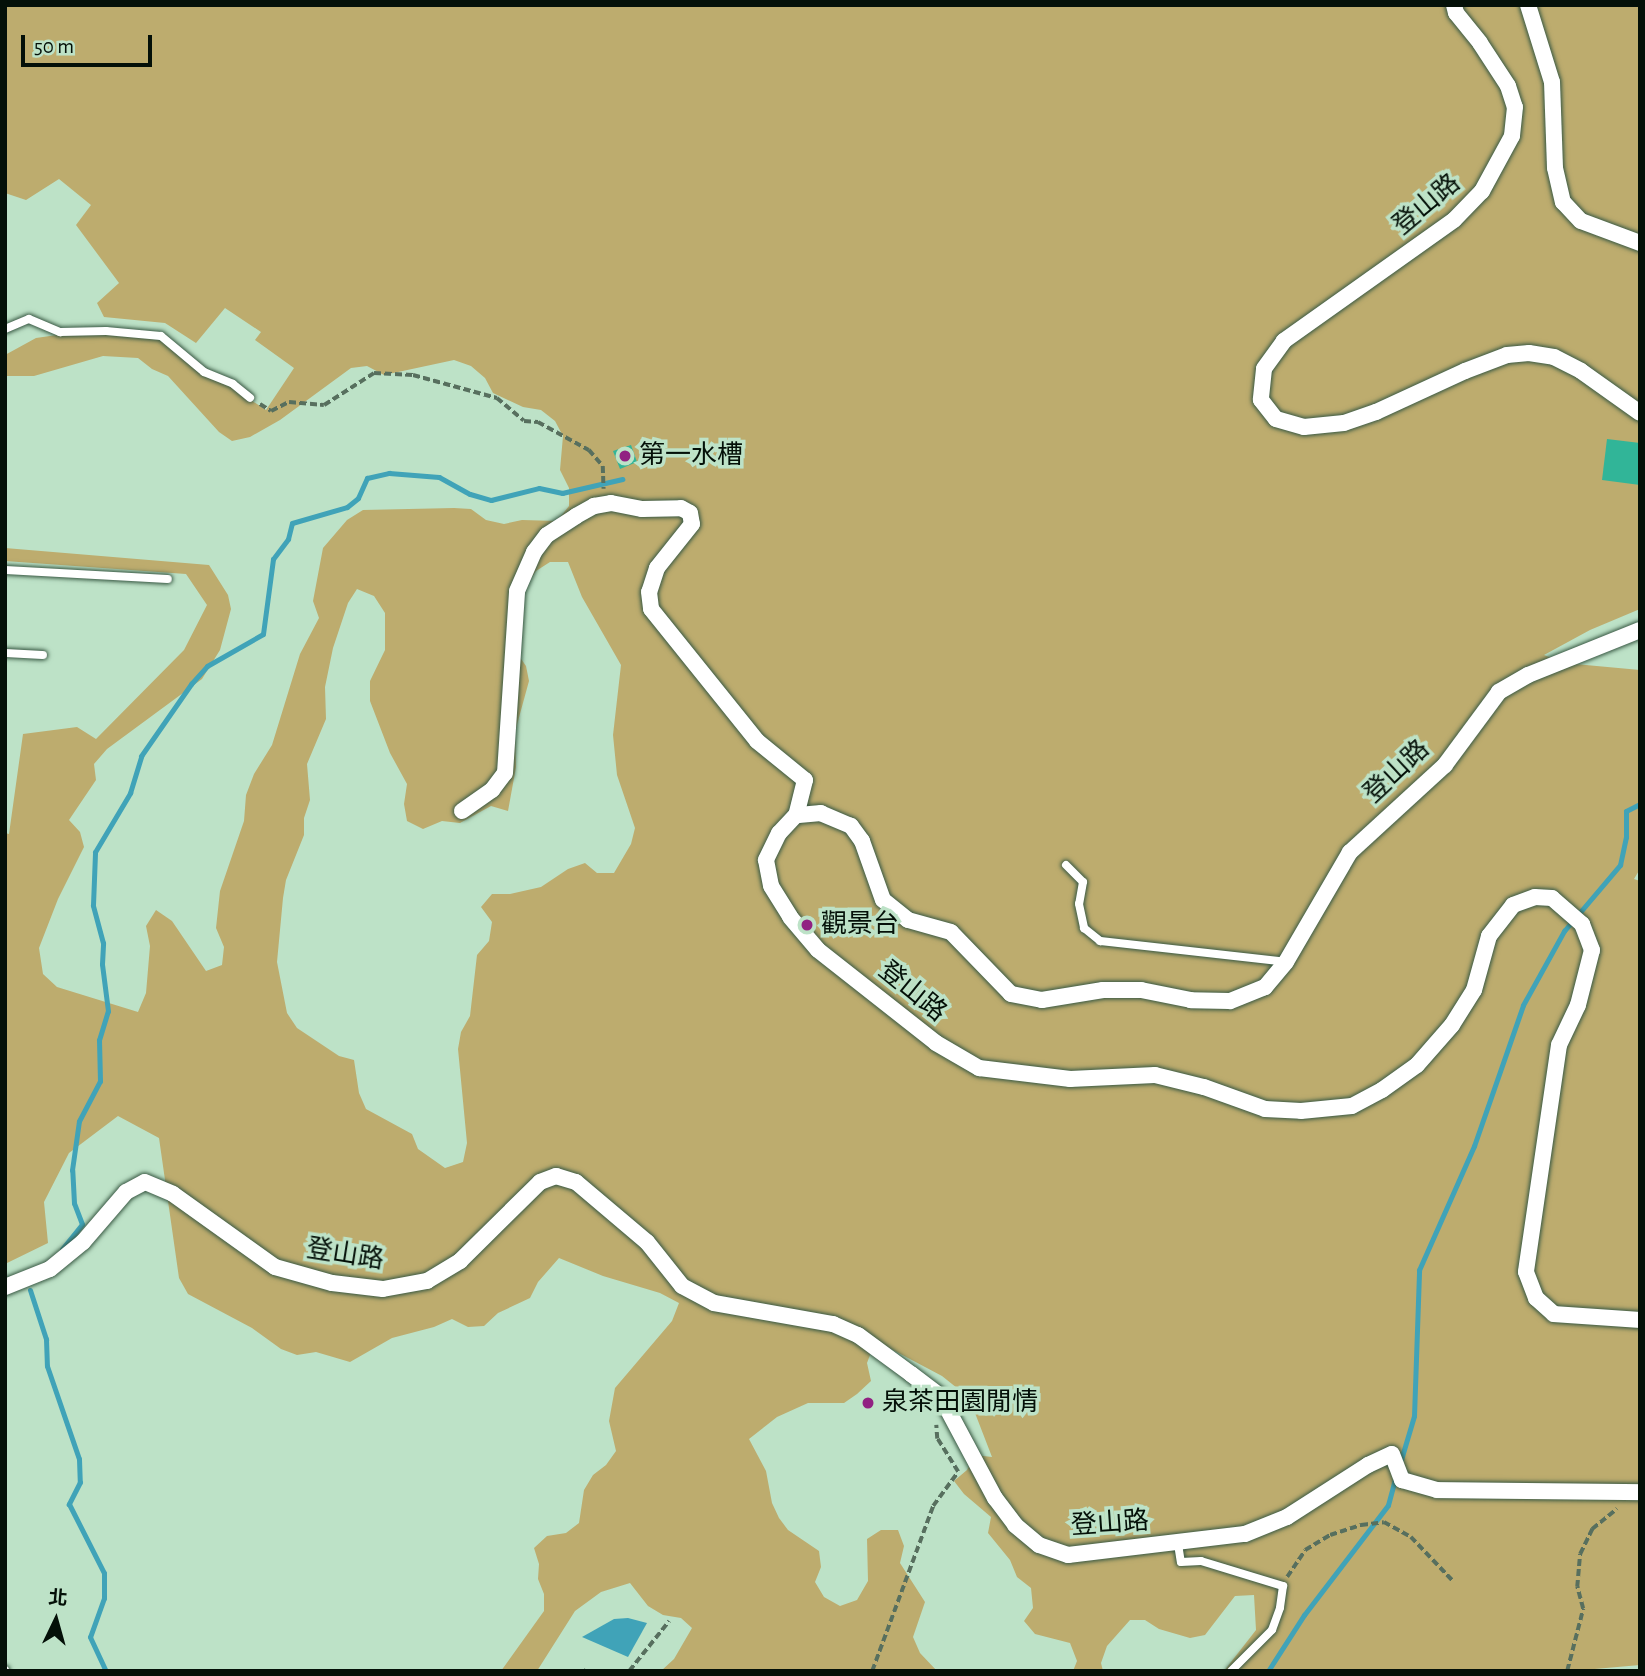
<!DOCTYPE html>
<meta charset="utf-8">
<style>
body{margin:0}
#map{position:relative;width:1645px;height:1676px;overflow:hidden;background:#bde2c7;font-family:"Alegreya Sans","Noto Sans TC",sans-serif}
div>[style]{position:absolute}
.green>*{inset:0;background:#bdac6e}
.water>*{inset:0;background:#40a3b8}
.stream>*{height:5px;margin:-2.5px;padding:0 2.5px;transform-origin:2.5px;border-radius:2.5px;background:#40a3b8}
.building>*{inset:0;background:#31b598}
.path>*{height:3.5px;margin-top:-1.75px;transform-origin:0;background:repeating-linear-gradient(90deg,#576f5e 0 7px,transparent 0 10.5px)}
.roads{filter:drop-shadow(0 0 2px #385843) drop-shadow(0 0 2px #385843)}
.lane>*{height:8px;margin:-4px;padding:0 4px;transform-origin:4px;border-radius:4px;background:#fff}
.street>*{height:16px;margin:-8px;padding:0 8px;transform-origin:8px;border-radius:8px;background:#fff}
.dots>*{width:19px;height:19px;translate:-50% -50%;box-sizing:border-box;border:4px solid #bde2c7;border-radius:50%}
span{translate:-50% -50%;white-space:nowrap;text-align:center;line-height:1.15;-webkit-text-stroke:7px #bde2c7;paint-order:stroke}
.street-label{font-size:26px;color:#041008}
.poi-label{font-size:26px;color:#041008}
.left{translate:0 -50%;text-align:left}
.frame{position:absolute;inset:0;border:7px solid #041008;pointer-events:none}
.north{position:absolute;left:21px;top:1585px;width:70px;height:70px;-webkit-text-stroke:5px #bde2c7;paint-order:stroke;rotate:5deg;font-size:19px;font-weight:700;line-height:28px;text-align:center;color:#041008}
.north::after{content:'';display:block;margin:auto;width:24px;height:32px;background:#041008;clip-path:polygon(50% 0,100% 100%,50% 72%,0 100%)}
.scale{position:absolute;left:21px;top:35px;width:131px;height:32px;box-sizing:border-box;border:4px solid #041008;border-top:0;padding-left:9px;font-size:21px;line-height:24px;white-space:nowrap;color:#041008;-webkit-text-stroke:5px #bde2c7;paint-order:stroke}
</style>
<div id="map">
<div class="green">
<i style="clip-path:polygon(evenodd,5px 5px,1640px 5px,1640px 609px,1590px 630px,1544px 655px,1564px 663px,1640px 670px,1640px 869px,1634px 879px,1640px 881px,1640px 1665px,1572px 1671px,1224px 1671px,1256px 1630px,1254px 1595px,1235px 1596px,1205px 1635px,1190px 1638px,1159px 1629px,1145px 1620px,1130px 1620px,1107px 1646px,1101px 1663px,1103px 1671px,1073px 1671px,1077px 1661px,1070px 1643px,1035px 1634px,1024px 1621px,1033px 1608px,1031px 1588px,1017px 1577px,1010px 1560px,988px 1533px,991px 1517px,964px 1494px,954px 1481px,967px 1470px,975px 1455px,992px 1457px,975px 1413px,976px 1393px,962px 1392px,942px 1376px,891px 1349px,873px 1347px,867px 1363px,871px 1381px,857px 1394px,844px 1403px,808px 1403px,777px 1417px,749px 1439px,766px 1471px,772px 1503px,779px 1518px,788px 1530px,819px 1551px,821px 1567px,815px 1582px,824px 1597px,840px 1606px,857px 1600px,868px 1581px,867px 1539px,881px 1530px,898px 1530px,904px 1546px,900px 1563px,925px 1602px,913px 1637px,920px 1653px,937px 1671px,661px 1671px,674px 1659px,692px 1628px,681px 1618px,663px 1615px,648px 1606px,630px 1583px,601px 1592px,575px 1611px,537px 1671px,501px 1671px,544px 1611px,544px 1594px,538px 1579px,539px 1564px,534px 1548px,547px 1536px,566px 1533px,579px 1523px,584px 1490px,593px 1475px,606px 1465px,616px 1451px,609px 1421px,615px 1388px,672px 1321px,679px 1303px,660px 1293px,603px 1276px,559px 1258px,538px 1282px,530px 1298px,498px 1313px,484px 1326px,468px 1327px,452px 1319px,434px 1327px,392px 1338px,350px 1362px,316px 1352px,297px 1355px,281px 1349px,252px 1328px,188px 1294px,179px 1278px,159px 1138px,118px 1116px,69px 1153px,44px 1202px,48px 1243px,5px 1264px,5px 833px,9px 834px,23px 734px,77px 727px,96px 739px,184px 650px,207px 605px,186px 574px,5px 561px,5px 548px,209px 565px,228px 595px,231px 609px,220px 650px,202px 679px,107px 749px,94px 764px,96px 780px,69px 820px,80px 832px,84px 847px,58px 899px,39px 948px,43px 974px,57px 987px,138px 1012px,146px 993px,150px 946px,146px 926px,156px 910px,172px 921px,206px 971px,222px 965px,224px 947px,216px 928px,220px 891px,244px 821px,246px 795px,254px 774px,272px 745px,300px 654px,319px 618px,313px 601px,323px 548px,347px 520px,363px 510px,454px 508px,471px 509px,486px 520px,504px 524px,522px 520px,557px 521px,569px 506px,569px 488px,560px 470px,563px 436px,555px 421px,541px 410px,523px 407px,493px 393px,485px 378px,471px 366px,454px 360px,384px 375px,367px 366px,351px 368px,280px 420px,250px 437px,232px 441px,219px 432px,168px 376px,152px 369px,138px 358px,103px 356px,34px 376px,5px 376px,5px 355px,36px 338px,85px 331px,160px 340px,266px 410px,294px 368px,255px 340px,261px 332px,225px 308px,196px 343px,165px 323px,104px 317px,97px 303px,119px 283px,76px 225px,91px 205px,59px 179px,26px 200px,5px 193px,5px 5px,550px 562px,568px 562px,582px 597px,621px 665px,613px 735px,617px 775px,635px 828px,631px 844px,614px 873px,597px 873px,585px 863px,568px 869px,541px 887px,510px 894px,492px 894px,481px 907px,492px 922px,489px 941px,477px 955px,470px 1016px,461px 1032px,458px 1049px,467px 1143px,463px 1162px,445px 1168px,418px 1149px,412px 1134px,366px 1109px,359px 1093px,354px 1060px,339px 1056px,297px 1028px,287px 1013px,277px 962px,283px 898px,286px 880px,304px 835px,304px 818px,310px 800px,307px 764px,326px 719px,325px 687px,333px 648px,348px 603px,357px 589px,374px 596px,385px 613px,385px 650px,370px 681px,370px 701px,390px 753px,407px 784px,404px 804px,407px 821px,423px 829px,442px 821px,460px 823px,491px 806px,508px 811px,516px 767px,515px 732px,529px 681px,526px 666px,517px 653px,516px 601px,536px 571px,550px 562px)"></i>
</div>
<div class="water">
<i style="clip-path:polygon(628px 1618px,647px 1623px,628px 1657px,582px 1637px,614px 1619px)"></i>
</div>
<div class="stream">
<i style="left:62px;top:1249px;width:32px;rotate:-51deg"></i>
<i style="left:82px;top:1224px;width:22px;rotate:-111deg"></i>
<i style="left:74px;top:1203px;width:33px;rotate:-93deg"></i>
<i style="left:72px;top:1170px;width:49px;rotate:-81.9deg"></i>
<i style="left:79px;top:1121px;width:45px;rotate:-62.3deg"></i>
<i style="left:100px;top:1081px;width:41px;rotate:-91.4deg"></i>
<i style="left:99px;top:1040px;width:30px;rotate:-73deg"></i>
<i style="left:108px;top:1011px;width:47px;rotate:-97.3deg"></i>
<i style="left:102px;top:964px;width:21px;rotate:-87deg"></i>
<i style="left:103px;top:943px;width:39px;rotate:-105deg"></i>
<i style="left:93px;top:905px;width:53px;rotate:-87.8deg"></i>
<i style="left:95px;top:852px;width:69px;rotate:-59.3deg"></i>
<i style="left:130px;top:793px;width:39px;rotate:-73deg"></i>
<i style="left:141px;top:756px;width:88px;rotate:-55.2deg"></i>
<i style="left:191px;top:684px;width:24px;rotate:-48deg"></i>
<i style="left:207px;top:666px;width:64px;rotate:-29.7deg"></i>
<i style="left:263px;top:634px;width:76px;rotate:-82.4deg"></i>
<i style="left:273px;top:559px;width:25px;rotate:-53deg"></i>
<i style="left:288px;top:539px;width:16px;rotate:-76deg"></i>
<i style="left:292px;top:523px;width:57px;rotate:-16.2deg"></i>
<i style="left:347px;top:507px;width:14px;rotate:-39deg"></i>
<i style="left:358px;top:498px;width:22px;rotate:-66deg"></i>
<i style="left:367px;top:478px;width:23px;rotate:-13deg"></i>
<i style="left:389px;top:473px;width:50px;rotate:4.6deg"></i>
<i style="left:439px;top:477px;width:35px;rotate:29deg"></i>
<i style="left:470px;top:494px;width:22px;rotate:16deg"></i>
<i style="left:491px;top:500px;width:49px;rotate:-14deg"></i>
<i style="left:539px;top:488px;width:24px;rotate:12deg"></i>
<i style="left:562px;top:493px;width:62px;rotate:-13.1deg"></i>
<i style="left:30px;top:1290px;width:52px;rotate:71.9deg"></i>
<i style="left:46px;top:1339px;width:27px;rotate:88deg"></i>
<i style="left:47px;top:1366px;width:98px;rotate:71deg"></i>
<i style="left:79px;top:1459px;width:23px;rotate:88deg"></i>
<i style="left:80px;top:1482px;width:25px;rotate:117deg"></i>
<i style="left:69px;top:1504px;width:77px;rotate:63.1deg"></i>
<i style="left:104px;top:1573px;width:25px;rotate:90deg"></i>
<i style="left:104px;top:1598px;width:41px;rotate:109.7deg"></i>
<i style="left:90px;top:1637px;width:38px;rotate:65deg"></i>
<i style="left:1400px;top:1463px;width:49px;rotate:-73.4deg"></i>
<i style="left:1414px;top:1416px;width:146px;rotate:-88deg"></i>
<i style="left:1419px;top:1270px;width:136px;rotate:-66.1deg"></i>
<i style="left:1474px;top:1146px;width:149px;rotate:-70.8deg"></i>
<i style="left:1523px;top:1005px;width:85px;rotate:-61deg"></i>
<i style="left:1564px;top:931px;width:87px;rotate:-49.7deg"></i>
<i style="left:1620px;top:865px;width:29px;rotate:-78deg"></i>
<i style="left:1626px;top:837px;width:26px;rotate:-90deg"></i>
<i style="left:1626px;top:811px;width:16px;rotate:-27deg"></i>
<i style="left:1268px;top:1671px;width:67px;rotate:-57.3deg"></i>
<i style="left:1304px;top:1615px;width:138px;rotate:-52.6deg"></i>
<i style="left:1388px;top:1505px;width:30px;rotate:-75deg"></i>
</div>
<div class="building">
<i style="clip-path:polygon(1607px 439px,1640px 443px,1640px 485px,1602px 480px)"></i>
<i style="clip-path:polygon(631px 445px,637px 462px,620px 469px,613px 451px)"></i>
</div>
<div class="path">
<i style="left:260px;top:404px;width:13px;rotate:32deg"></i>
<i style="left:271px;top:411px;width:20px;rotate:-27deg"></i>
<i style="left:289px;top:402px;width:35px;rotate:5deg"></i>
<i style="left:324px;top:405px;width:59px;rotate:-32.6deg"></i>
<i style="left:374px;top:373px;width:39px;rotate:3deg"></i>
<i style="left:413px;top:375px;width:87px;rotate:15.3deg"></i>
<i style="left:497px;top:398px;width:35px;rotate:40deg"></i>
<i style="left:524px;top:421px;width:14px;rotate:4deg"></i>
<i style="left:538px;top:422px;width:58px;rotate:28.8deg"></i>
<i style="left:589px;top:450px;width:21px;rotate:49deg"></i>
<i style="left:603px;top:466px;width:23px;rotate:88deg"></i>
<i style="left:1287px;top:1577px;width:32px;rotate:-56deg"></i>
<i style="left:1305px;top:1550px;width:29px;rotate:-31deg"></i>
<i style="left:1330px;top:1535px;width:33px;rotate:-18deg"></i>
<i style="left:1361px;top:1525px;width:23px;rotate:-7deg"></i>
<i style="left:1384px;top:1522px;width:31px;rotate:29deg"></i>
<i style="left:1411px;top:1537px;width:62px;rotate:46.3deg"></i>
<i style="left:583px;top:1670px;width:2px;rotate:27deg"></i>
<i style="left:629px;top:1671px;width:64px;rotate:-51.3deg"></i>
<i style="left:872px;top:1671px;width:176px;rotate:-69.7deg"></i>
<i style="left:933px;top:1506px;width:42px;rotate:-53.7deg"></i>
<i style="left:958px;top:1472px;width:39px;rotate:-122deg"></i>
<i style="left:937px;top:1439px;width:14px;rotate:-94deg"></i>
<i style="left:1567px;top:1671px;width:64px;rotate:-75.5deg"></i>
<i style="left:1583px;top:1609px;width:23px;rotate:-105deg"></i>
<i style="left:1577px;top:1587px;width:33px;rotate:-85deg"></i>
<i style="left:1580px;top:1554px;width:28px;rotate:-64deg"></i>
<i style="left:1592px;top:1529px;width:32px;rotate:-39deg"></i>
</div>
<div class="roads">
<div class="lane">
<i style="left:5px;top:329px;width:26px;rotate:-23deg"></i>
<i style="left:29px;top:319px;width:34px;rotate:23deg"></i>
<i style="left:60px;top:332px;width:46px;rotate:-1.2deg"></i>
<i style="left:106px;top:331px;width:55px;rotate:5.2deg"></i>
<i style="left:161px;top:336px;width:56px;rotate:39.9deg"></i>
<i style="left:204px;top:372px;width:31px;rotate:22deg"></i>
<i style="left:233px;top:384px;width:22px;rotate:39deg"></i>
<i style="left:5px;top:570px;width:163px;rotate:3.2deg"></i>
<i style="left:5px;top:653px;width:38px;rotate:3deg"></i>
<i style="left:1066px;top:865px;width:24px;rotate:45deg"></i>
<i style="left:1083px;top:882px;width:22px;rotate:100deg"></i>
<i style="left:1079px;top:904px;width:25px;rotate:78deg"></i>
<i style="left:1084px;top:928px;width:21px;rotate:39deg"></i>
<i style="left:1100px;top:941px;width:187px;rotate:6.4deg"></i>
<i style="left:1178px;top:1544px;width:18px;rotate:81deg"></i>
<i style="left:1181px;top:1562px;width:20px;rotate:-3deg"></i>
<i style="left:1201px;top:1561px;width:86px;rotate:17deg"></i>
<i style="left:1283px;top:1586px;width:22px;rotate:98deg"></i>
<i style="left:1280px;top:1608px;width:23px;rotate:110deg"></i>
<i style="left:1272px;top:1630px;width:58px;rotate:135deg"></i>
<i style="left:5px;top:1670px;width:1px;rotate:90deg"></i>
</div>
<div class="street">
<i style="left:1454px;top:5px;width:8px;rotate:76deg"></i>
<i style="left:1456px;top:13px;width:38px;rotate:51deg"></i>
<i style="left:1480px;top:43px;width:51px;rotate:56.9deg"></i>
<i style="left:1508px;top:86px;width:22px;rotate:72deg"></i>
<i style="left:1515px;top:107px;width:29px;rotate:96deg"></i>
<i style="left:1512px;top:136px;width:63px;rotate:118.6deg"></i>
<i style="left:1482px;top:191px;width:40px;rotate:134deg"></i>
<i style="left:1454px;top:220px;width:209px;rotate:144.6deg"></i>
<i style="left:1284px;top:341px;width:34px;rotate:126deg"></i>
<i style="left:1264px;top:369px;width:31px;rotate:96deg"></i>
<i style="left:1261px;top:400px;width:24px;rotate:52deg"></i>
<i style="left:1276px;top:419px;width:29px;rotate:16deg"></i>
<i style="left:1304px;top:427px;width:40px;rotate:-5.7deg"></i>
<i style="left:1344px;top:423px;width:34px;rotate:-19deg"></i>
<i style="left:1376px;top:412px;width:98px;rotate:-24.7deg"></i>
<i style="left:1465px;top:371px;width:45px;rotate:-20.9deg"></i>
<i style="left:1507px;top:355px;width:22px;rotate:-5deg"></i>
<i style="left:1529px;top:353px;width:25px;rotate:9deg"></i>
<i style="left:1554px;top:357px;width:30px;rotate:27deg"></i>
<i style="left:1581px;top:371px;width:72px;rotate:35.4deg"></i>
<i style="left:1528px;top:5px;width:81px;rotate:72.7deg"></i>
<i style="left:1552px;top:82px;width:86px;rotate:88deg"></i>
<i style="left:1555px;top:168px;width:35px;rotate:77deg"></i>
<i style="left:1563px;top:202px;width:26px;rotate:47deg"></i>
<i style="left:1581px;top:221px;width:63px;rotate:20.4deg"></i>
<i style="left:1640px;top:630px;width:121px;rotate:158.1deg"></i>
<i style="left:1528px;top:675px;width:34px;rotate:150deg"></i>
<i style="left:1499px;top:692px;width:91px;rotate:126.5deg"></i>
<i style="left:1445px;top:765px;width:129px;rotate:137.5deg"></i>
<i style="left:1350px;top:852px;width:127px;rotate:120.2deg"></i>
<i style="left:1286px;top:962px;width:33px;rotate:130deg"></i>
<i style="left:1265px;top:987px;width:38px;rotate:158deg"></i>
<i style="left:1230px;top:1001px;width:39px;rotate:-179deg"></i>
<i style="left:1191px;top:1000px;width:51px;rotate:-168.7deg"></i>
<i style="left:1141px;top:990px;width:38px;rotate:180deg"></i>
<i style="left:1103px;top:990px;width:62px;rotate:170.7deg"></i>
<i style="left:1042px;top:1000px;width:32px;rotate:-169deg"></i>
<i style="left:1011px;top:994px;width:86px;rotate:-134.1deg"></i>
<i style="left:951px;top:932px;width:45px;rotate:-164.4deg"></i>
<i style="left:908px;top:920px;width:32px;rotate:-141deg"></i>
<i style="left:883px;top:900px;width:63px;rotate:-109.6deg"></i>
<i style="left:862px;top:841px;width:19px;rotate:-126deg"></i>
<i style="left:851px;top:826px;width:33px;rotate:-157deg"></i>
<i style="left:821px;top:813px;width:25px;rotate:175deg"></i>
<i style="left:796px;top:815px;width:25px;rotate:133deg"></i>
<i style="left:779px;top:833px;width:30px;rotate:116deg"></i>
<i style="left:766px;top:860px;width:26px;rotate:79deg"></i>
<i style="left:771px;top:886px;width:36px;rotate:58deg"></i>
<i style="left:790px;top:917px;width:43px;rotate:49.7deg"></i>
<i style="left:818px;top:950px;width:150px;rotate:38.2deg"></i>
<i style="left:936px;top:1043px;width:50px;rotate:30.2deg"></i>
<i style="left:979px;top:1068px;width:92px;rotate:6.9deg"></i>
<i style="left:1070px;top:1079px;width:85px;rotate:-2.7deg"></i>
<i style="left:1155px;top:1075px;width:50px;rotate:13.8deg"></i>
<i style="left:1204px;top:1087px;width:65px;rotate:19.8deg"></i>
<i style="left:1265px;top:1109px;width:36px;rotate:3deg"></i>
<i style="left:1301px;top:1111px;width:51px;rotate:-5.6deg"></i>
<i style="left:1352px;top:1106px;width:34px;rotate:-28deg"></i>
<i style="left:1382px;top:1090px;width:43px;rotate:-35.5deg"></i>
<i style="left:1417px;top:1065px;width:53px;rotate:-48.8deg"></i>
<i style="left:1452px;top:1025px;width:41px;rotate:-57.8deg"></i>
<i style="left:1474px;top:990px;width:56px;rotate:-74.5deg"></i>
<i style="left:1489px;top:936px;width:39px;rotate:-52deg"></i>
<i style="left:1513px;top:905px;width:23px;rotate:-20deg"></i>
<i style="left:1535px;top:897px;width:17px;rotate:3deg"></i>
<i style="left:1552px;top:898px;width:40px;rotate:41deg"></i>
<i style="left:1582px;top:924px;width:28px;rotate:69deg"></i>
<i style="left:1592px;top:950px;width:57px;rotate:104.3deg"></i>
<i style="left:1578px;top:1005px;width:44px;rotate:115.4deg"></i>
<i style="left:1559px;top:1045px;width:229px;rotate:98.3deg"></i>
<i style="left:1526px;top:1272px;width:28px;rotate:69deg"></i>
<i style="left:1536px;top:1298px;width:24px;rotate:42deg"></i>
<i style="left:1554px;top:1314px;width:86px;rotate:4deg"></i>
<i style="left:462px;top:811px;width:37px;rotate:-35deg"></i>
<i style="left:492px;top:790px;width:21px;rotate:-53deg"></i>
<i style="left:505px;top:773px;width:182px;rotate:-86.2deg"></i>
<i style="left:517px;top:591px;width:43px;rotate:-66.4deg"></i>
<i style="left:534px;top:552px;width:21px;rotate:-53deg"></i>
<i style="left:547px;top:535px;width:35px;rotate:-33deg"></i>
<i style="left:576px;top:516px;width:21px;rotate:-29deg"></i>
<i style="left:594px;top:506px;width:17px;rotate:-10deg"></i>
<i style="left:611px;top:503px;width:32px;rotate:11deg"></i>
<i style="left:642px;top:509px;width:39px;rotate:-1deg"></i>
<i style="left:681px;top:508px;width:10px;rotate:29deg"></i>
<i style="left:690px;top:513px;width:11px;rotate:80deg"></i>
<i style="left:692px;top:524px;width:56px;rotate:128.5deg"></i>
<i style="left:657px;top:568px;width:25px;rotate:108deg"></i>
<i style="left:649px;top:592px;width:17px;rotate:83deg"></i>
<i style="left:651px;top:609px;width:169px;rotate:51.2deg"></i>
<i style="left:757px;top:741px;width:62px;rotate:39.1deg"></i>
<i style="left:805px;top:780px;width:36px;rotate:104deg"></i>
<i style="left:5px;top:1287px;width:48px;rotate:-21.8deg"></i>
<i style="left:50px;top:1269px;width:43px;rotate:-39.3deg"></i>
<i style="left:83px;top:1242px;width:66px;rotate:-49.3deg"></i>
<i style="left:126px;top:1192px;width:21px;rotate:-28deg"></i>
<i style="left:145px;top:1182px;width:30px;rotate:23deg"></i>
<i style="left:173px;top:1194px;width:125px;rotate:35.6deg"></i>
<i style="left:275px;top:1267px;width:59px;rotate:15.7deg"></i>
<i style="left:332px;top:1283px;width:51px;rotate:6.7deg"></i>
<i style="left:383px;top:1289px;width:45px;rotate:-10.3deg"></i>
<i style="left:427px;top:1281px;width:39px;rotate:-31deg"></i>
<i style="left:460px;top:1261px;width:112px;rotate:-44.6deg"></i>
<i style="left:540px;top:1182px;width:17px;rotate:-21deg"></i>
<i style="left:556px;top:1176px;width:21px;rotate:17deg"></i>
<i style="left:576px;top:1182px;width:93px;rotate:40.2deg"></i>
<i style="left:647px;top:1242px;width:56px;rotate:51.5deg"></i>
<i style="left:682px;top:1286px;width:36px;rotate:28deg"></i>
<i style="left:714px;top:1303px;width:121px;rotate:10deg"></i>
<i style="left:833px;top:1324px;width:27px;rotate:24deg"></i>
<i style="left:858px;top:1335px;width:66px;rotate:36.3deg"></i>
<i style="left:911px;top:1374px;width:38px;rotate:37deg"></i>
<i style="left:941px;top:1397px;width:115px;rotate:61.9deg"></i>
<i style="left:995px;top:1498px;width:34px;rotate:53deg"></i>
<i style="left:1015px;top:1525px;width:31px;rotate:40deg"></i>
<i style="left:1039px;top:1545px;width:31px;rotate:19deg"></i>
<i style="left:1068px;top:1555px;width:178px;rotate:-6.8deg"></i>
<i style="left:1245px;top:1534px;width:45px;rotate:-22deg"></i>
<i style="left:1287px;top:1517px;width:96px;rotate:-32.7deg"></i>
<i style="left:1368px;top:1465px;width:26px;rotate:-25deg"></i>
<i style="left:1392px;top:1454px;width:28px;rotate:69deg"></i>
<i style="left:1402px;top:1480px;width:36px;rotate:16deg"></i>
<i style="left:1437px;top:1490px;width:203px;rotate:0.6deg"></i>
</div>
</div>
<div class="dots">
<i style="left:625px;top:456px;background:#912182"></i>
<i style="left:807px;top:925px;background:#912182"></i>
<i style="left:868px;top:1403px;background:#912182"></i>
</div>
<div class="street-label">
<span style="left:1427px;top:205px;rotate:-40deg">登山路</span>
<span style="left:1397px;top:772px;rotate:-43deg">登山路</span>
<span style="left:912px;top:992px;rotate:39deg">登山路</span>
<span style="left:345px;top:1255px;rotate:9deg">登山路</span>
<span style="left:1110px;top:1524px;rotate:-4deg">登山路</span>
</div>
<div class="poi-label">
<span class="left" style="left:639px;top:456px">第一水槽</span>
<span class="left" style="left:821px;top:925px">觀景台</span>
<span class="left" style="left:882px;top:1403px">泉茶田園閒情</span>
</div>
<div class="frame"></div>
<div class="north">北</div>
<div class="scale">50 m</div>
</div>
